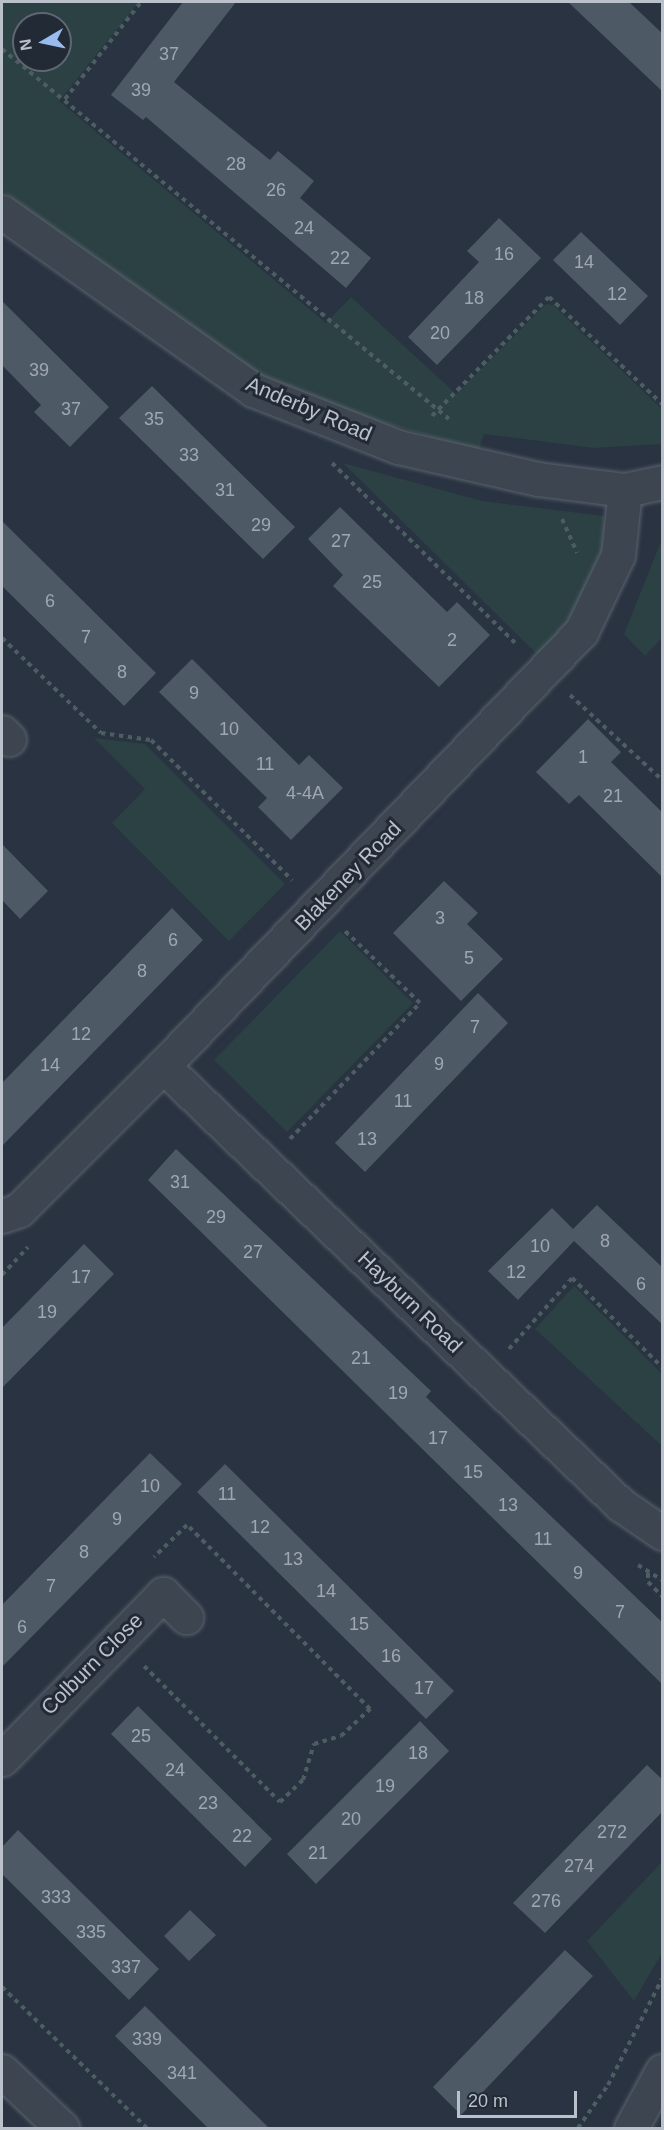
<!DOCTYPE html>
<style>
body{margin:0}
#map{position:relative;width:664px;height:2130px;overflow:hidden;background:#293341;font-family:Helvetica,sans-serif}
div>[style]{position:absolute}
.green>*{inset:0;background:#2c4143}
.building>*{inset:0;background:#4e5966}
.path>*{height:4px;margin-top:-2px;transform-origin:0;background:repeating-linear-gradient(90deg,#4c5e61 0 4.5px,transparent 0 9px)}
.roads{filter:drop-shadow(0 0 2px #5b636e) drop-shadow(0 0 2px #5b636e)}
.street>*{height:33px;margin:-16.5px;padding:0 16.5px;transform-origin:16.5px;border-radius:16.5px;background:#3d4551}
span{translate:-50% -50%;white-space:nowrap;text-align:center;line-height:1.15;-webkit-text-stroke:6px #222a36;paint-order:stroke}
.number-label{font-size:18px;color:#9fa7b2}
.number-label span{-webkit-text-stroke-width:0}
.street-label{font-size:21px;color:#bac1cb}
.frame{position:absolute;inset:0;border:3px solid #bac1cb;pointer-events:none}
.north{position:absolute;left:12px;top:12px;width:60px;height:60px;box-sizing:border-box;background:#222a36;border:2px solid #5f6672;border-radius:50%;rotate:261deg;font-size:16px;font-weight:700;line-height:24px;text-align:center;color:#bac1cb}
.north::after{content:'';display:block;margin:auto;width:21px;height:27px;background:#9abbf0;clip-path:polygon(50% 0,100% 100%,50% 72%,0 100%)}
.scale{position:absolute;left:457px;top:2091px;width:120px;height:27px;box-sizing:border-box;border:3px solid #bac1cb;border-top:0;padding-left:8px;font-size:18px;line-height:21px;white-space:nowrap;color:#bac1cb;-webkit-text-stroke:4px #222a36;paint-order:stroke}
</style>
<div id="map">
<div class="green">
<i style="clip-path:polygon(evenodd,2px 2px,139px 2px,59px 101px,326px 323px,351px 297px,456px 394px,546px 304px,553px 305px,662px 409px,662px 444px,594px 448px,484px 434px,479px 450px,324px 406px,235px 362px,2px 191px,2px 2px,24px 24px,60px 24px,60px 60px,24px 60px,24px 24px)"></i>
<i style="clip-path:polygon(343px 463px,482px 501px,604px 516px,606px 542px,572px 616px,538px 655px)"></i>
<i style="clip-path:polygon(662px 539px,662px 638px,645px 656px,624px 634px)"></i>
<i style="clip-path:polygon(94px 738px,145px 744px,285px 884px,229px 941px,112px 823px,145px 789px)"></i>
<i style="clip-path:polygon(340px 931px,413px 1003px,287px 1132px,214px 1060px)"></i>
<i style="clip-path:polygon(574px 1286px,662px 1374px,662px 1446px,535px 1329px)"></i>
<i style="clip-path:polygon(662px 1862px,662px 1953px,634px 2001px,587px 1941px)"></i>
</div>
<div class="building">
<i style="clip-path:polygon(183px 2px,236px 2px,174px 82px,270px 160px,278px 151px,314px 181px,300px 198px,371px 258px,346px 288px,146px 117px,143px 120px,111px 95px)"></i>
<i style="clip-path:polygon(568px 2px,629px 2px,663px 34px,663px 92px)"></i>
<i style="clip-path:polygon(499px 218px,541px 258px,437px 365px,408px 337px,479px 262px,467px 251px)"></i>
<i style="clip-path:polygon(581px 232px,648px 296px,620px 325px,553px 260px)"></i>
<i style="clip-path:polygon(2px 301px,109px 407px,70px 447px,34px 412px,41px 405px,2px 365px)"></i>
<i style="clip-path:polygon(152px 386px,295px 527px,263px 559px,119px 418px)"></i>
<i style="clip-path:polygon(340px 507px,447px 612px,457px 602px,490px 635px,439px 687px,333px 586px,343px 575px,308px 539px)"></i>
<i style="clip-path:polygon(2px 521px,156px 673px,124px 706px,2px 586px)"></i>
<i style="clip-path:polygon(192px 659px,299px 765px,309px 755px,343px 788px,291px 840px,258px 807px,267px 798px,159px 692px)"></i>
<i style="clip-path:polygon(588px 719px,621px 752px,611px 762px,663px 813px,663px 878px,579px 795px,569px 804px,536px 772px)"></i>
<i style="clip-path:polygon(2px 844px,48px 891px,20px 919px,2px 900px)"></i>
<i style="clip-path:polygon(444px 881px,478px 913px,467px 924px,503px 959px,461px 1001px,393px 933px)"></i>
<i style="clip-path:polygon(172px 908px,203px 940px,2px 1146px,2px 1083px)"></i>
<i style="clip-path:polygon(478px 993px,508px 1023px,365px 1172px,335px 1143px)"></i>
<i style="clip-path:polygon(176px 1149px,431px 1391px,426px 1397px,663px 1623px,663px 1685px,148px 1180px)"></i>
<i style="clip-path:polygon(597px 1205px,663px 1268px,663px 1325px,574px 1241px,518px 1300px,488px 1271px,552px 1208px,573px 1229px)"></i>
<i style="clip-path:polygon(84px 1244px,114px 1274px,2px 1388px,2px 1328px)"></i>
<i style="clip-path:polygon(150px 1453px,182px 1484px,2px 1667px,2px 1605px)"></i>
<i style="clip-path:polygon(225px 1464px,454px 1691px,426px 1719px,197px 1492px)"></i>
<i style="clip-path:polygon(138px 1706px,272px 1839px,245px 1867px,111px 1734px)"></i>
<i style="clip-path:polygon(420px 1721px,449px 1751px,316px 1884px,287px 1854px)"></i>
<i style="clip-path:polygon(647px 1765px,663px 1780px,663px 1811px,545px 1933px,513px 1903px)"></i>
<i style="clip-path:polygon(18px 1830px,159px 1969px,129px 2000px,2px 1874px,2px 1847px)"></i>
<i style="clip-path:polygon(190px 1910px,216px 1935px,189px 1961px,164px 1936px)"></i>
<i style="clip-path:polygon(565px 1950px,593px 1976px,461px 2115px,433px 2087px)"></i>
<i style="clip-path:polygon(145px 2006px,215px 2075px,269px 2128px,208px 2128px,115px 2036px)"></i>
</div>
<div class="path">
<i style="left:2px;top:49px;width:580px;rotate:39.62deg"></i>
<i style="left:65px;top:99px;width:123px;rotate:-51.9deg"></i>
<i style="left:432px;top:416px;width:167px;rotate:-45.5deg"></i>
<i style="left:549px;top:297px;width:156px;rotate:43.4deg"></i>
<i style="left:332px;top:463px;width:260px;rotate:44.5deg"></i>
<i style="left:562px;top:519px;width:37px;rotate:66deg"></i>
<i style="left:2px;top:638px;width:137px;rotate:43.8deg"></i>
<i style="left:101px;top:733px;width:50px;rotate:8deg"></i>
<i style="left:151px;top:740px;width:199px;rotate:44.8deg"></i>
<i style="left:570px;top:695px;width:125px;rotate:42.7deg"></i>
<i style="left:290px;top:1139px;width:188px;rotate:-46.3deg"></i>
<i style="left:420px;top:1003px;width:104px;rotate:-136.2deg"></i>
<i style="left:2px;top:1275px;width:38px;rotate:-47deg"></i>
<i style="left:509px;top:1349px;width:95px;rotate:-48.4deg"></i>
<i style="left:572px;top:1278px;width:127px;rotate:44.7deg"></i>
<i style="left:638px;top:1565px;width:28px;rotate:32deg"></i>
<i style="left:648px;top:1573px;width:9px;rotate:90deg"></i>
<i style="left:648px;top:1582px;width:20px;rotate:45deg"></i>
<i style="left:144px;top:1666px;width:192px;rotate:45deg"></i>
<i style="left:280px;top:1802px;width:32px;rotate:-44deg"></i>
<i style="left:303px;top:1780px;width:38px;rotate:-73deg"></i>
<i style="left:314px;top:1744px;width:28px;rotate:-17deg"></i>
<i style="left:341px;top:1736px;width:40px;rotate:-43deg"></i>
<i style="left:370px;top:1709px;width:260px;rotate:-134.8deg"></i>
<i style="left:187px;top:1525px;width:46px;rotate:135.9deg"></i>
<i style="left:2px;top:1987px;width:202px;rotate:44.2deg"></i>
<i style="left:578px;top:2128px;width:52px;rotate:-55.1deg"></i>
<i style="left:608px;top:2085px;width:119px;rotate:-63deg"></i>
</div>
<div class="roads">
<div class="street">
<i style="left:2px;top:212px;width:308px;rotate:35.3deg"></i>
<i style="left:253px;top:390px;width:156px;rotate:21.5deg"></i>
<i style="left:398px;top:447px;width:144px;rotate:12.9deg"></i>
<i style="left:538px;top:479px;width:88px;rotate:7.2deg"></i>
<i style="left:625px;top:490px;width:38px;rotate:-12deg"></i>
<i style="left:2px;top:732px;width:10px;rotate:45deg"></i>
<i style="left:163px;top:1066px;width:634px;rotate:43.79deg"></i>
<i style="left:621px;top:1505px;width:50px;rotate:34.3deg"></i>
<i style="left:2px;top:1216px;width:18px;rotate:-19deg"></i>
<i style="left:19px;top:1210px;width:204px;rotate:-45deg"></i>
<i style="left:163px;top:1066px;width:603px;rotate:-46.08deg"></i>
<i style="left:581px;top:632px;width:85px;rotate:-64.3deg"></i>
<i style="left:618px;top:555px;width:65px;rotate:-83.9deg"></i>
<i style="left:2px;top:1759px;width:231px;rotate:-45.7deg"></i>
<i style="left:163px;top:1594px;width:33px;rotate:45deg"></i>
<i style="left:2px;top:2071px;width:83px;rotate:43.5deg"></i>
<i style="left:631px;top:2128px;width:65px;rotate:-61.5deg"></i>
</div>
</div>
<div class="number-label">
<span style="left:169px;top:54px">37</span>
<span style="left:141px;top:90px">39</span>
<span style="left:236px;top:164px">28</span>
<span style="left:276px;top:190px">26</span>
<span style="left:304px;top:228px">24</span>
<span style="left:504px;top:254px">16</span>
<span style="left:340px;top:258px">22</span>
<span style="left:584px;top:262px">14</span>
<span style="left:617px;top:294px">12</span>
<span style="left:474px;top:298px">18</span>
<span style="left:440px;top:333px">20</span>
<span style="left:39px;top:370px">39</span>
<span style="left:71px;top:409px">37</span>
<span style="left:154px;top:419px">35</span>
<span style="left:189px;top:455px">33</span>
<span style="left:225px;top:490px">31</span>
<span style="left:261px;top:525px">29</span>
<span style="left:341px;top:541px">27</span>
<span style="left:372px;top:582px">25</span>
<span style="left:50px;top:601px">6</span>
<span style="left:86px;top:637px">7</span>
<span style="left:452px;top:640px">2</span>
<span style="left:122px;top:672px">8</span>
<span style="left:194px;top:693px">9</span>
<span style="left:229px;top:729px">10</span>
<span style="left:583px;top:757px">1</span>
<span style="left:265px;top:764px">11</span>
<span style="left:305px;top:793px">4-4A</span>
<span style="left:613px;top:796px">21</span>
<span style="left:440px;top:918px">3</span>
<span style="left:173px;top:940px">6</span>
<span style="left:469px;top:958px">5</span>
<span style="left:142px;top:971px">8</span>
<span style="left:475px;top:1027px">7</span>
<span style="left:81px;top:1034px">12</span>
<span style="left:439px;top:1064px">9</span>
<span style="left:50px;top:1065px">14</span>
<span style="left:403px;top:1101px">11</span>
<span style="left:367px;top:1139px">13</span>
<span style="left:180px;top:1182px">31</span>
<span style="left:216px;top:1217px">29</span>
<span style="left:605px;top:1241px">8</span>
<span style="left:540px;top:1246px">10</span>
<span style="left:253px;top:1252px">27</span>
<span style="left:516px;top:1272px">12</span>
<span style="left:81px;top:1277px">17</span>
<span style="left:641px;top:1284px">6</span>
<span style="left:47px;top:1312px">19</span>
<span style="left:361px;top:1358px">21</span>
<span style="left:398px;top:1393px">19</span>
<span style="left:438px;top:1438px">17</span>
<span style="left:473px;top:1472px">15</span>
<span style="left:150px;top:1486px">10</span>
<span style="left:227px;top:1494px">11</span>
<span style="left:508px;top:1505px">13</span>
<span style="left:117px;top:1519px">9</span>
<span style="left:260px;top:1527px">12</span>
<span style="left:543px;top:1539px">11</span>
<span style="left:84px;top:1552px">8</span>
<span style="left:293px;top:1559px">13</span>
<span style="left:578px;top:1573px">9</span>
<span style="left:51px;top:1586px">7</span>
<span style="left:326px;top:1591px">14</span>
<span style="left:620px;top:1612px">7</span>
<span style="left:359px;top:1624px">15</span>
<span style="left:22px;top:1627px">6</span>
<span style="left:391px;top:1656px">16</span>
<span style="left:424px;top:1688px">17</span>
<span style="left:141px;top:1736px">25</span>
<span style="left:418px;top:1753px">18</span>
<span style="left:175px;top:1770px">24</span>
<span style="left:385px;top:1786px">19</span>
<span style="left:208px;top:1803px">23</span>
<span style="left:351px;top:1819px">20</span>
<span style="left:612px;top:1832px">272</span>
<span style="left:242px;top:1836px">22</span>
<span style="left:318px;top:1853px">21</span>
<span style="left:579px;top:1866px">274</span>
<span style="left:56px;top:1897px">333</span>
<span style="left:546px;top:1901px">276</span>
<span style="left:91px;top:1932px">335</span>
<span style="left:126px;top:1967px">337</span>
<span style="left:147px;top:2039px">339</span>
<span style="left:182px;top:2073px">341</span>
</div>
<div class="street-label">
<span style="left:309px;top:409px;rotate:23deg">Anderby Road</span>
<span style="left:348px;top:876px;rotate:-46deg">Blakeney Road</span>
<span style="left:410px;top:1302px;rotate:44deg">Hayburn Road</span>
<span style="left:92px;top:1664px;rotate:-45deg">Colburn Close</span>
</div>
<div class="frame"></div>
<div class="north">N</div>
<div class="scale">20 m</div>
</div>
